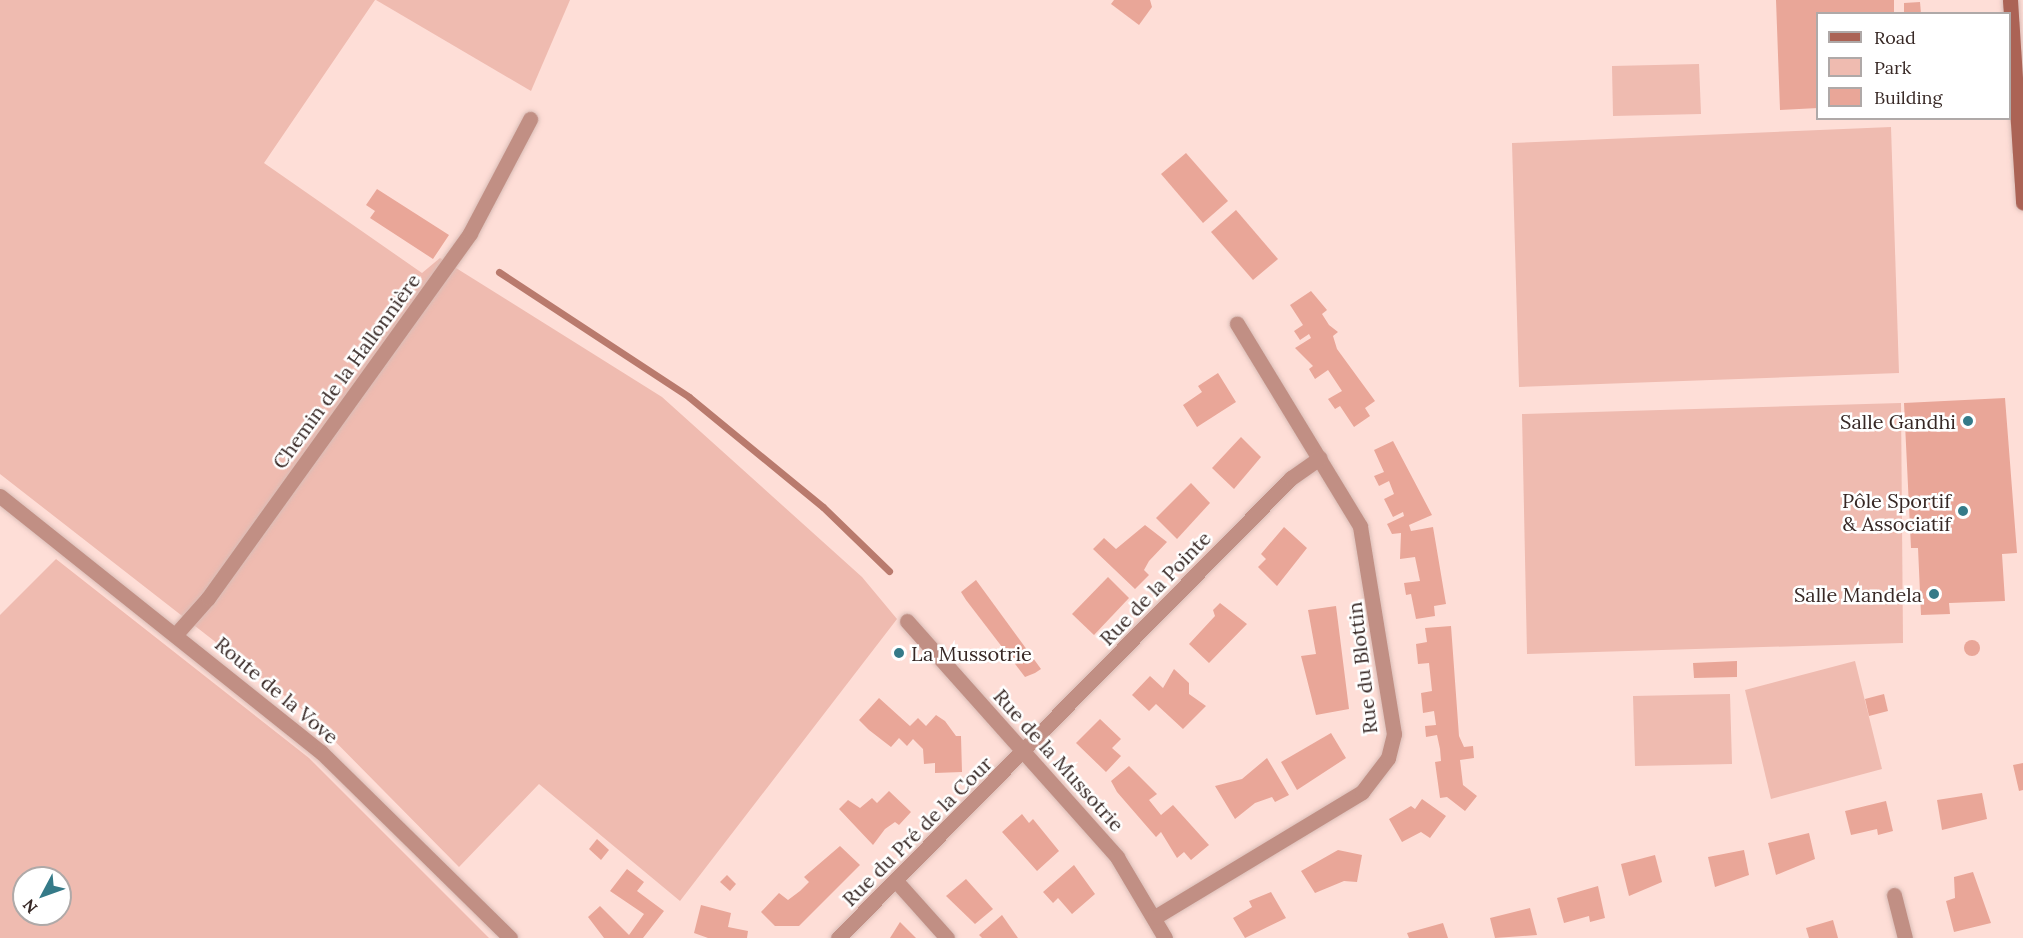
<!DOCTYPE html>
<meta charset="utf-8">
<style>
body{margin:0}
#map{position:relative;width:2023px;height:938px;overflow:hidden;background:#feded7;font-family:Lora,serif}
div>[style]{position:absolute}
.green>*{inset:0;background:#efbbb0}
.stream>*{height:7px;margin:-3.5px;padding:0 3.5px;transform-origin:3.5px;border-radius:3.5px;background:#b97a6d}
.building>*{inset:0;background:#e9a698}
.round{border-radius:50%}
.roads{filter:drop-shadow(0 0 2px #dabdb7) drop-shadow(0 0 2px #dabdb7)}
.street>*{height:15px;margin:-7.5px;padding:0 7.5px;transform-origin:7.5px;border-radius:7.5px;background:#c18f84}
.secondary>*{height:15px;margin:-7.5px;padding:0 7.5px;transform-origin:7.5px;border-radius:7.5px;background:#ab6355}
.dots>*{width:16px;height:16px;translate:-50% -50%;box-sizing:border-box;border:3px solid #fff;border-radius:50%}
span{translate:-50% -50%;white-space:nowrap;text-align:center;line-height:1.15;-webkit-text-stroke:5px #fff;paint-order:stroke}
.street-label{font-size:20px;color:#372825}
.poi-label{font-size:20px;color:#372825}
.right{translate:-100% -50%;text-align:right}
.left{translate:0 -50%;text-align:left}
.legend{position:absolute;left:1816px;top:12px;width:195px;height:108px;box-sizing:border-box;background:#fff;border:2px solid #afa9a8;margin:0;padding:8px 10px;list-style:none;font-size:18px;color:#372825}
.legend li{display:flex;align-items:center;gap:12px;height:30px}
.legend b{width:30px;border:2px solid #afa9a8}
.north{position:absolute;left:12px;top:866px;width:60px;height:60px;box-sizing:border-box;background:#fff;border:2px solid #afa9a8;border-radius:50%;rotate:229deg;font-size:16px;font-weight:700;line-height:24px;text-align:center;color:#372825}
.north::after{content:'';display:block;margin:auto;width:21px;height:27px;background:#357a88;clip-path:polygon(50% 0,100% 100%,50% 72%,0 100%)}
</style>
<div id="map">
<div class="green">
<i style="clip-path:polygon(0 0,375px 0,264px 163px,422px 273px,440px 258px,662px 397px,862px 577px,897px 619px,680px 901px,539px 784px,459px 867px,308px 714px,0 474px)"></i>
<i style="clip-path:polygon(376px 0,570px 0,531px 91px)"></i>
<i style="clip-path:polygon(1699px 64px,1701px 114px,1613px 116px,1612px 66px)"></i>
<i style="clip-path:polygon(1891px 127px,1899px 373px,1519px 387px,1512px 143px)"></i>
<i style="clip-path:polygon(1901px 403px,1903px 643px,1527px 654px,1522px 414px)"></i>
<i style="clip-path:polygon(evenodd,56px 559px,309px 758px,489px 938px,0 938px,0 615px,56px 559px,24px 878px,60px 878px,60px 914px,24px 914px,24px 878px)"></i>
<i style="clip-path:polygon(1855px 661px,1882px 769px,1771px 799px,1745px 690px)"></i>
<i style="clip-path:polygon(1730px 694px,1732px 764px,1635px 766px,1633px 696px)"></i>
</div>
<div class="stream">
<i style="left:499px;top:272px;width:227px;rotate:33.3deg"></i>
<i style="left:689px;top:397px;width:173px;rotate:39.4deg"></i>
<i style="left:823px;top:507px;width:92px;rotate:44.1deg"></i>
</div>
<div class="building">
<i style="clip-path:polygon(1114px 0,1150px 0,1152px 7px,1139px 25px,1111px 4px)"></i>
<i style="clip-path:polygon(1776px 0,1894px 0,1894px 14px,1818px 14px,1818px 108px,1780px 110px)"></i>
<i style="clip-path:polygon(1920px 2px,1921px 14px,1904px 14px,1904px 3px)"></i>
<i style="clip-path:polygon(1186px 153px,1228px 201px,1203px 223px,1161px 174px)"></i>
<i style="clip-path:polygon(377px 189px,449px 235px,433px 259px,370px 218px,375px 211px,366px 205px)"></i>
<i style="clip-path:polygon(1236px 210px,1278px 259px,1253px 280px,1211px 232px)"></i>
<i style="clip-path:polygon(1311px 291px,1327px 310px,1322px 314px,1329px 325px,1338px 332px,1333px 336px,1337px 349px,1375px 401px,1365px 408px,1370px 416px,1354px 427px,1340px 406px,1335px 409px,1328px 399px,1342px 391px,1328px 370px,1315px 379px,1309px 369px,1313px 366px,1295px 348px,1311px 338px,1309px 334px,1300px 340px,1294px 331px,1303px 325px,1290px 305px)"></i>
<i style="clip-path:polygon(1218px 373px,1236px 402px,1197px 427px,1183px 405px,1202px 392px,1198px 386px)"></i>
<i style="clip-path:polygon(2005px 398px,2017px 553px,2002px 554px,2005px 601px,1949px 603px,1950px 614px,1921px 615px,1918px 548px,1911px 548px,1904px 403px)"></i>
<i style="clip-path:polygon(1241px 437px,1261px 457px,1234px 489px,1212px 468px)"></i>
<i style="clip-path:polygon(1393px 441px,1432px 515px,1409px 525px,1411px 531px,1433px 527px,1446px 604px,1434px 606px,1435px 616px,1416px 619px,1411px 594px,1406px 595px,1404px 583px,1420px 581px,1415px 557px,1400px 559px,1401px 533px,1392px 534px,1387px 524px,1404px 516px,1403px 512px,1393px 517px,1384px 499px,1394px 494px,1389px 481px,1379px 486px,1374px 476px,1384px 472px,1374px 450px)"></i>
<i style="clip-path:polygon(1191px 483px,1210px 503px,1177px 539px,1156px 518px)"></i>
<i style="clip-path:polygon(1145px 525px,1167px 542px,1149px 561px,1144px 570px,1149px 575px,1135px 589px,1093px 549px,1104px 538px,1116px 549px)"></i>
<i style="clip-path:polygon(1284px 527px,1307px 548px,1277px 586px,1258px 567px,1266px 559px,1261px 554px)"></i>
<i style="clip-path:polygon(1108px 577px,1129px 598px,1094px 635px,1072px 614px)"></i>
<i style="clip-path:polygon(976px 580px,1041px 669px,1035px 673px,1025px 677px,966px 600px,961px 592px)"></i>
<i style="clip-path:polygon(1220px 603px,1247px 624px,1209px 663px,1189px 644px,1215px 616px,1213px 610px)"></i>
<i style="clip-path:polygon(1336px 606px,1349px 709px,1316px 715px,1301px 656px,1316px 654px,1308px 610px)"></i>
<i style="clip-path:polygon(1451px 626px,1459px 736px,1464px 747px,1473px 746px,1474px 758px,1460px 760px,1463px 785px,1477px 796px,1465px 811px,1447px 797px,1440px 798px,1435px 762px,1441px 761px,1440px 749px,1437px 735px,1426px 737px,1425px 726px,1436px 725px,1434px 711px,1423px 713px,1421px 693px,1432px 691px,1429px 663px,1418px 664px,1416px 644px,1427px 642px,1425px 628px)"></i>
<i class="round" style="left:1964px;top:640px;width:16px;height:16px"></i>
<i style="clip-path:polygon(898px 646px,906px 655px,900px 661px,892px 651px)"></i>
<i style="clip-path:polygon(1737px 661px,1737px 677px,1694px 678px,1693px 663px)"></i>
<i style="clip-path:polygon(1174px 669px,1189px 683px,1189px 694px,1206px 706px,1183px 729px,1156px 704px,1149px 711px,1132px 695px,1150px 676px,1163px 688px)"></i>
<i style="clip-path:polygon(1884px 694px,1888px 711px,1869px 716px,1865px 699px)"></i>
<i style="clip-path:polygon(879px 698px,910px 726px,918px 718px,926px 726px,936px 715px,945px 721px,956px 736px,961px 736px,962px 772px,935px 773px,935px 763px,924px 764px,923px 749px,913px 739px,907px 746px,899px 738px,891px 747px,869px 730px,859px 720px)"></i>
<i style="clip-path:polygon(1100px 719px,1121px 739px,1112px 748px,1121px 756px,1106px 772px,1076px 743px)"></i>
<i style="clip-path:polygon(1331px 733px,1346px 758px,1297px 790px,1281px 762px)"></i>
<i style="clip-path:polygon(1267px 758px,1289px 795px,1275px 802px,1272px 797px,1255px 803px,1235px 819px,1215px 786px,1242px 779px)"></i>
<i style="clip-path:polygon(2023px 763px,2023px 790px,2019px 791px,2013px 765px)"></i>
<i style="clip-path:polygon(1129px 766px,1157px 794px,1149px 800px,1161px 815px,1173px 805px,1209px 845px,1191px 860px,1184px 852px,1177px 858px,1161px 832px,1156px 837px,1117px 792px,1111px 781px)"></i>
<i style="clip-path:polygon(889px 791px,911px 812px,899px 825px,895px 822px,885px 829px,873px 845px,839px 809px,848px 800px,860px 808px,872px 798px,877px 803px)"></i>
<i style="clip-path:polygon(1982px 793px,1987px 819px,1942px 830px,1937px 800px)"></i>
<i style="clip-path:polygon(1422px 799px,1446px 816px,1430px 838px,1421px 832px,1402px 842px,1389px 819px,1411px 806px,1415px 809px)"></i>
<i style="clip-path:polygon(1886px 801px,1893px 831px,1878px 835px,1877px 829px,1851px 835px,1845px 811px)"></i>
<i style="clip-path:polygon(1022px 814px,1029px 823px,1033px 819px,1059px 851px,1037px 871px,1002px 832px)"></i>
<i style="clip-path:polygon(1809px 833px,1815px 859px,1776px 875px,1768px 843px)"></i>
<i style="clip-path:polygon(597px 839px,609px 850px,601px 860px,589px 849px)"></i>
<i style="clip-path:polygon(840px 846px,860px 865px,799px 926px,775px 926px,761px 912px,779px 893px,788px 900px,800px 891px,809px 882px,804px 877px)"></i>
<i style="clip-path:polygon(1338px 850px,1362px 855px,1357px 882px,1344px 881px,1315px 893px,1301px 871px)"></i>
<i style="clip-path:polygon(1744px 850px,1749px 875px,1715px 887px,1708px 857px)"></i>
<i style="clip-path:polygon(1655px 855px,1662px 882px,1629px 896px,1621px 864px)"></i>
<i style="clip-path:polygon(1074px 865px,1095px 894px,1072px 914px,1058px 898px,1053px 903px,1043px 892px)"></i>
<i style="clip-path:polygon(627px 869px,644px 882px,637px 891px,664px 911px,643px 938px,604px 938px,588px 917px,600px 906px,629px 935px,644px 914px,610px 891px)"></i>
<i style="clip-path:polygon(1973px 872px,1991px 923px,1954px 932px,1946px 901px,1955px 898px,1954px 877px)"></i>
<i style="clip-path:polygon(727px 875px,736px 884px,730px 891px,720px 882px)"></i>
<i style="clip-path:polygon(966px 879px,993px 909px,975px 924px,946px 896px)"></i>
<i style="clip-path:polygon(1598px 886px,1605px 918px,1590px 922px,1589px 916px,1564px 923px,1557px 898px)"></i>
<i style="clip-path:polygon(1271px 892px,1286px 918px,1245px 938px,1233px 918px,1252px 907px,1249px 901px)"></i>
<i style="clip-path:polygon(701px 905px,731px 913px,728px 927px,748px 931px,747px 938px,708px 938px,694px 933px)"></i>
<i style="clip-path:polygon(1530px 908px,1537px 935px,1495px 938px,1490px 918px)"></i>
<i style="clip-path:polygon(1002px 915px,1018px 938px,982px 938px,979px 935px)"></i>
<i style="clip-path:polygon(1833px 920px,1838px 938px,1809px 938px,1806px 928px)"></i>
<i style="clip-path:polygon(900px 922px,916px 938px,890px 938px)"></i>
<i style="clip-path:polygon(1443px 923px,1448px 938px,1409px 938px,1407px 933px)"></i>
</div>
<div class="roads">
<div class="street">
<i style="left:0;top:496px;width:411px;rotate:38.6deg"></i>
<i style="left:321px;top:752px;width:265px;rotate:44.5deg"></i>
<i style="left:907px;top:621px;width:316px;rotate:48.3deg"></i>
<i style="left:1117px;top:857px;width:94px;rotate:59.3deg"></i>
<i style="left:176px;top:634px;width:48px;rotate:-48.4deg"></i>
<i style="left:208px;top:598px;width:449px;rotate:-54.3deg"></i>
<i style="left:470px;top:233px;width:129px;rotate:-62.2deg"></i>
<i style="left:897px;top:882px;width:75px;rotate:48.2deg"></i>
<i style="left:1894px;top:895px;width:44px;rotate:75.7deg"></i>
<i style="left:1155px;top:917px;width:242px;rotate:-31.1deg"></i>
<i style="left:1362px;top:792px;width:43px;rotate:-52.6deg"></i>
<i style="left:1388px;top:758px;width:25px;rotate:-76deg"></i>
<i style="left:1394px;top:734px;width:211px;rotate:-99.3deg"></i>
<i style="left:1360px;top:526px;width:237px;rotate:-121.3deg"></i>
<i style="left:838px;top:938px;width:646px;rotate:-45.44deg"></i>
<i style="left:1291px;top:478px;width:35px;rotate:-35deg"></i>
</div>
<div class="secondary">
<i style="left:2010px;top:0;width:203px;rotate:86.3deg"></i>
</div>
</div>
<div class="dots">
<i style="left:1968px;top:421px;background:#357a88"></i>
<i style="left:1963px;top:511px;background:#357a88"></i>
<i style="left:1934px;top:594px;background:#357a88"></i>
<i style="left:899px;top:653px;background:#357a88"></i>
</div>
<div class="street-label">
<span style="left:346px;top:371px;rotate:-54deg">Chemin de la Hallonnière</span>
<span style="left:1155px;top:588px;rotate:-46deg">Rue de la Pointe</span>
<span style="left:1362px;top:668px;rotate:-97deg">Rue du Blottin</span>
<span style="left:277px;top:690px;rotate:40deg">Route de la Vove</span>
<span style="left:1059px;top:760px;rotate:48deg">Rue de la Mussotrie</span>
<span style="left:917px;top:831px;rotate:-45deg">Rue du Pré de la Cour</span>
</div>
<div class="poi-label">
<span class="right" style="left:1956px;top:421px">Salle Gandhi</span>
<span class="right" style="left:1951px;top:512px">Pôle Sportif<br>&amp; Associatif</span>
<span class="right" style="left:1922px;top:594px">Salle Mandela</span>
<span class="left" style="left:911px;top:653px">La Mussotrie</span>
</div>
<ul class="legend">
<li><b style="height:8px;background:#ab6355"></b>Road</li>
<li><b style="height:16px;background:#efbbb0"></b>Park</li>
<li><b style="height:16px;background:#e9a698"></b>Building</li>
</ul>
<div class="north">N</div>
</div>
